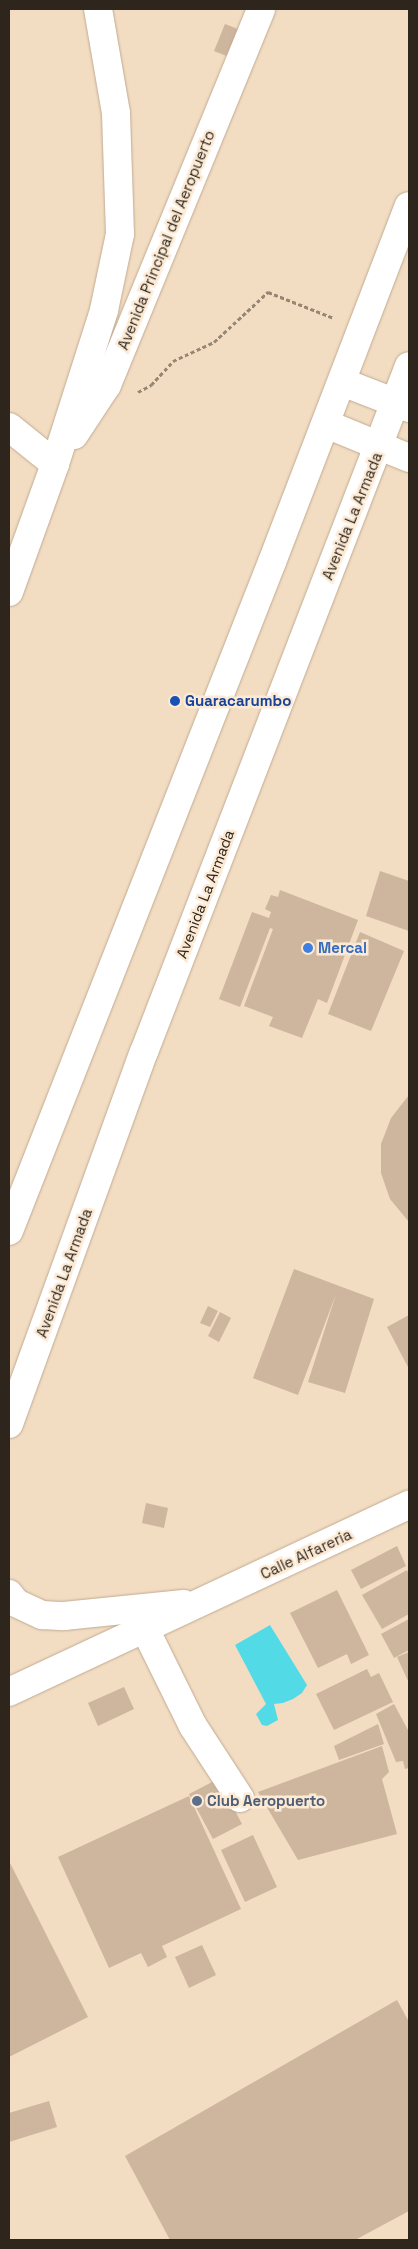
<!DOCTYPE html>
<style>
body{margin:0}
#map{position:relative;width:418px;height:2249px;overflow:hidden;background:#f2dcc2;font-family:"Space Grotesk",sans-serif}
div>[style]{position:absolute}
.water>*{inset:0;background:#52dbe6}
.building>*{inset:0;background:#cdb59e}
.path>*{height:3px;margin-top:-1.5px;transform-origin:0;background:repeating-linear-gradient(90deg,#968774 0 4px,transparent 0 6.5px)}
.roads{filter:drop-shadow(0 0 1px #c0ab91) drop-shadow(0 0 1px #c0ab91)}
.minor>*{height:28px;margin:-14px;padding:0 14px;transform-origin:14px;border-radius:14px;background:#fff}
.major>*{height:28px;margin:-14px;padding:0 14px;transform-origin:14px;border-radius:14px;background:#fff}
.dots>*{width:14px;height:14px;translate:-50% -50%;box-sizing:border-box;border:2px solid #fcead5;border-radius:50%}
span{translate:-50% -50%;white-space:nowrap;text-align:center;line-height:1.15;-webkit-text-stroke:5px #fcead5;paint-order:stroke}
.street-label{font-size:15px;color:#2e261c}
.transit-label{font-size:15px;color:#164399;font-weight:700}
.left{translate:0 -50%;text-align:left}
.shop-label{font-size:15px;color:#366cbe;font-weight:700}
.service-label{font-size:15px;color:#4e5e75;font-weight:700}
.frame{position:absolute;inset:0;border:10px solid #2e261c;pointer-events:none}
</style>
<div id="map">
<div class="water">
<i style="clip-path:polygon(270px 1625px,307px 1685px,302px 1693px,293px 1699px,283px 1703px,274px 1704px,278px 1720px,267px 1726px,262px 1725px,256px 1714px,266px 1704px,235px 1645px)"></i>
</div>
<div class="building">
<i style="clip-path:polygon(225px 24px,240px 30px,229px 57px,214px 51px)"></i>
<i style="clip-path:polygon(380px 871px,409px 881px,409px 931px,366px 916px)"></i>
<i style="clip-path:polygon(280px 890px,358px 920px,327px 1003px,318px 999px,302px 1038px,269px 1026px,273px 1017px,244px 1006px,273px 929px,270px 928px,240px 1007px,219px 999px,252px 912px,269px 918px,271px 912px,265px 909px,271px 895px,278px 897px)"></i>
<i style="clip-path:polygon(360px 932px,404px 951px,371px 1031px,328px 1014px)"></i>
<i style="clip-path:polygon(409px 1095px,409px 1222px,390px 1199px,381px 1173px,381px 1144px,391px 1118px)"></i>
<i style="clip-path:polygon(294px 1269px,374px 1299px,345px 1393px,308px 1382px,336px 1294px,298px 1395px,253px 1378px)"></i>
<i style="clip-path:polygon(208px 1306px,218px 1311px,210px 1327px,200px 1323px)"></i>
<i style="clip-path:polygon(220px 1312px,231px 1318px,219px 1342px,208px 1336px)"></i>
<i style="clip-path:polygon(409px 1315px,409px 1369px,387px 1327px)"></i>
<i style="clip-path:polygon(146px 1503px,168px 1508px,164px 1528px,142px 1523px)"></i>
<i style="clip-path:polygon(397px 1546px,406px 1566px,361px 1589px,351px 1570px)"></i>
<i style="clip-path:polygon(407px 1570px,409px 1574px,409px 1614px,382px 1629px,362px 1595px)"></i>
<i style="clip-path:polygon(337px 1590px,369px 1655px,351px 1664px,347px 1654px,318px 1668px,290px 1613px)"></i>
<i style="clip-path:polygon(409px 1619px,409px 1650px,394px 1658px,381px 1634px)"></i>
<i style="clip-path:polygon(409px 1652px,409px 1683px,397px 1657px)"></i>
<i style="clip-path:polygon(367px 1669px,371px 1677px,379px 1673px,393px 1702px,334px 1730px,316px 1694px)"></i>
<i style="clip-path:polygon(124px 1687px,134px 1709px,98px 1726px,88px 1703px)"></i>
<i style="clip-path:polygon(394px 1704px,409px 1732px,409px 1768px,405px 1769px,403px 1761px,396px 1762px,376px 1714px)"></i>
<i style="clip-path:polygon(378px 1724px,384px 1744px,339px 1760px,334px 1746px)"></i>
<i style="clip-path:polygon(382px 1746px,389px 1772px,382px 1779px,397px 1834px,298px 1860px,258px 1792px)"></i>
<i style="clip-path:polygon(218px 1779px,242px 1824px,213px 1839px,189px 1794px)"></i>
<i style="clip-path:polygon(189px 1796px,241px 1909px,162px 1946px,167px 1957px,148px 1967px,141px 1953px,109px 1968px,58px 1857px)"></i>
<i style="clip-path:polygon(253px 1835px,277px 1887px,245px 1902px,221px 1850px)"></i>
<i style="clip-path:polygon(9px 1861px,88px 2017px,9px 2057px)"></i>
<i style="clip-path:polygon(202px 1945px,216px 1975px,189px 1988px,175px 1957px)"></i>
<i style="clip-path:polygon(397px 2000px,409px 2022px,409px 2211px,355px 2240px,170px 2240px,125px 2156px)"></i>
<i style="clip-path:polygon(49px 2101px,57px 2127px,9px 2142px,9px 2113px)"></i>
</div>
<div class="path">
<i style="left:138px;top:392px;width:15px;rotate:-28deg"></i>
<i style="left:151px;top:385px;width:33px;rotate:-47deg"></i>
<i style="left:173px;top:361px;width:45px;rotate:-24.9deg"></i>
<i style="left:214px;top:342px;width:74px;rotate:-42.8deg"></i>
<i style="left:268px;top:292px;width:71px;rotate:21.5deg"></i>
</div>
<div class="roads">
<div class="minor">
<i style="left:342px;top:382px;width:72px;rotate:21.2deg"></i>
<i style="left:326px;top:424px;width:90px;rotate:22.3deg"></i>
<i style="left:9px;top:427px;width:59px;rotate:38.8deg"></i>
<i style="left:74px;top:435px;width:60px;rotate:-56.6deg"></i>
<i style="left:107px;top:385px;width:406px;rotate:-67.7deg"></i>
<i style="left:9px;top:592px;width:136px;rotate:-70.2deg"></i>
<i style="left:55px;top:464px;width:162px;rotate:-72.3deg"></i>
<i style="left:104px;top:310px;width:78px;rotate:-78.1deg"></i>
<i style="left:120px;top:234px;width:121px;rotate:-91.9deg"></i>
<i style="left:116px;top:113px;width:106px;rotate:-99.8deg"></i>
<i style="left:9px;top:1594px;width:11px;rotate:52deg"></i>
<i style="left:16px;top:1603px;width:29px;rotate:25deg"></i>
<i style="left:42px;top:1615px;width:22px;rotate:3deg"></i>
<i style="left:64px;top:1616px;width:120px;rotate:-5.8deg"></i>
<i style="left:145px;top:1629px;width:108px;rotate:63.7deg"></i>
<i style="left:193px;top:1726px;width:86px;rotate:56.9deg"></i>
<i style="left:9px;top:1692px;width:442px;rotate:-25.1deg"></i>
</div>
<div class="major">
<i style="left:9px;top:1231px;width:719px;rotate:-68.54deg"></i>
<i style="left:272px;top:562px;width:381px;rotate:-69deg"></i>
<i style="left:9px;top:1424px;width:396px;rotate:-70.1deg"></i>
<i style="left:144px;top:1052px;width:735px;rotate:-68.88deg"></i>
</div>
</div>
<div class="dots">
<i style="left:175px;top:701px;background:#1a4fb4"></i>
<i style="left:308px;top:948px;background:#3f7fe0"></i>
<i style="left:197px;top:1801px;background:#5c6f8a"></i>
</div>
<div class="street-label">
<span style="left:166px;top:240px;rotate:-68deg">Avenida Principal del Aeropuerto</span>
<span style="left:352px;top:516px;rotate:-68deg">Avenida La Armada</span>
<span style="left:205px;top:894px;rotate:-69deg">Avenida La Armada</span>
<span style="left:64px;top:1273px;rotate:-70deg">Avenida La Armada</span>
<span style="left:306px;top:1554px;rotate:-25deg">Calle Alfareria</span>
</div>
<div class="transit-label">
<span class="left" style="left:185px;top:701px">Guaracarumbo</span>
</div>
<div class="shop-label">
<span class="left" style="left:318px;top:948px">Mercal</span>
</div>
<div class="service-label">
<span class="left" style="left:207px;top:1801px">Club Aeropuerto</span>
</div>
<div class="frame"></div>
</div>
